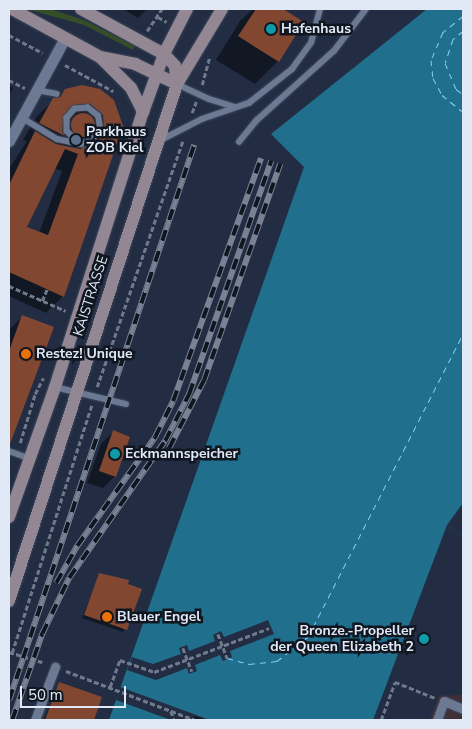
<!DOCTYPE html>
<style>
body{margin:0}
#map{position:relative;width:472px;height:729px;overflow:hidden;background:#222d43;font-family:"Nunito Sans",sans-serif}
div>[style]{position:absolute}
.commercial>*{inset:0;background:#412f38}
.green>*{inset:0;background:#354d28}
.water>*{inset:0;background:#206f8d}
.pier>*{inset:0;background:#222d43}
.shadow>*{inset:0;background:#0007}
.ferry>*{height:1px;margin-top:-0.5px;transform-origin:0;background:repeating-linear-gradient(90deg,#7fd0f4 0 6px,transparent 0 11px)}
.building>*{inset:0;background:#824731}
.round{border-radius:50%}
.path>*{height:2.5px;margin-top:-1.25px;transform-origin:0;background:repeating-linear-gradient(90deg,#6f798c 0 5px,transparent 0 7.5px)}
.roads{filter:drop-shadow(0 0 1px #3e485a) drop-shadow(0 0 1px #3e485a)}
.service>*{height:5.5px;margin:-2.75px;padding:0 2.75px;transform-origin:2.75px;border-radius:2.75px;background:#6b7992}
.pedestrian>*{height:9px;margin:-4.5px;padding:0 4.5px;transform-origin:4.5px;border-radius:4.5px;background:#6b7992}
.minor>*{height:11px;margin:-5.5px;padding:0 5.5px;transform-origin:5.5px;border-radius:5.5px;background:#6b7992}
.secondary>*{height:12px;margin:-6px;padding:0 6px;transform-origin:6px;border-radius:6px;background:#948794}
.rail>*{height:5.5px;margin-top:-2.75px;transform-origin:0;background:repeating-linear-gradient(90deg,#10161f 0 11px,#788294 0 22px);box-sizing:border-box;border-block:1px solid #788294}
.dots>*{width:14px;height:14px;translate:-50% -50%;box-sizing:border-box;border:2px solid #10161f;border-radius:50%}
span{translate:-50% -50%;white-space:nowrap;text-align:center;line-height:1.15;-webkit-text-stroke:5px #10161f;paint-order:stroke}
.poi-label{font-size:14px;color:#e1e9f7;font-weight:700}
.left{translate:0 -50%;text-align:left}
.right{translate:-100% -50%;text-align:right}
.street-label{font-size:14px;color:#e1e9f7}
.frame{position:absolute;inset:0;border:10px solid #e1e9f7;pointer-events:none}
.scale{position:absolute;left:20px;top:686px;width:106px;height:22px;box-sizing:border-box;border:2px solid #e1e9f7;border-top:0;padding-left:6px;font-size:15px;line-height:18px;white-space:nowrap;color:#e1e9f7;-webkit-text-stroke:4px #10161f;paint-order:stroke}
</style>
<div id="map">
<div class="commercial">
<i style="clip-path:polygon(463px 695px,463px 720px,430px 720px,439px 696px)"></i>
</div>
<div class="green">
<i style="clip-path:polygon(26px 9px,50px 9px,84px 20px,135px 46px,133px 50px,84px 25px)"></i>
</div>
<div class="water">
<i style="clip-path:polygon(427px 9px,463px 9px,463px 537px,447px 525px,373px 720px,109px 720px,304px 167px,271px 134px)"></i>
</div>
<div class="pier">
<i style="clip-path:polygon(463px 503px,463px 537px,447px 525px)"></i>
<i style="clip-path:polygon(268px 620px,274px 634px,230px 651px,232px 657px,223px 661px,220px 655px,195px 665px,197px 671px,189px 674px,187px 668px,156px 680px,127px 670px,132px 657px,153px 664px,181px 654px,179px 648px,187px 645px,189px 651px,215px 641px,213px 635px,221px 631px,224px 637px)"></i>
<i style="clip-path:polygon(120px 687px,210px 720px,171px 720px,116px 700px)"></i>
</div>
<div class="shadow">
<i style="clip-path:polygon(123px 9px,147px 9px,138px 18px)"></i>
<i style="clip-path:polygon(253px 9px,281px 9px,303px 22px,278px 61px,255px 84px,216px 60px,240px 21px)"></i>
<i style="clip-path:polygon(9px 86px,13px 88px,9px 96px)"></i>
<i style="clip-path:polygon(evenodd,65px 90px,113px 101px,63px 296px,46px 313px,9px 296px,9px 169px,27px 141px,23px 140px,37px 116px,65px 90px,62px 120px,73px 120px,61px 132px,62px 120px,65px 90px,86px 137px,88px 147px,75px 149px,86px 137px,65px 90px,54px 168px,62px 171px,39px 233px,25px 227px,54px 168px)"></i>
<i style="clip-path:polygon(22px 317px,12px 434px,9px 437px,9px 330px)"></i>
<i style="clip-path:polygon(113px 432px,115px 476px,103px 488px,87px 483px,101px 444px)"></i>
<i style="clip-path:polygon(99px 575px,128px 581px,127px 585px,140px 589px,123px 632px,82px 618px)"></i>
<i style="clip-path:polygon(59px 683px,101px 698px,93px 720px,44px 720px)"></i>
<i style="clip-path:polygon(195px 716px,206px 720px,192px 720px)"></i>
</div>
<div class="ferry">
<i style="left:463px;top:16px;width:26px;rotate:141deg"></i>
<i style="left:443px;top:32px;width:30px;rotate:113deg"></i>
<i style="left:431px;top:60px;width:18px;rotate:84deg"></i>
<i style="left:433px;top:78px;width:19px;rotate:62deg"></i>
<i style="left:442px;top:95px;width:27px;rotate:39deg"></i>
<i style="left:463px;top:31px;width:13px;rotate:141deg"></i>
<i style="left:453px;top:39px;width:25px;rotate:108deg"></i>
<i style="left:445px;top:63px;width:28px;rotate:67deg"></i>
<i style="left:456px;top:89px;width:9px;rotate:36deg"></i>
<i style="left:227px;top:658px;width:23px;rotate:15deg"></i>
<i style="left:249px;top:664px;width:28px;rotate:-6deg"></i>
<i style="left:277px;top:661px;width:39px;rotate:-38deg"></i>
<i style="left:308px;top:637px;width:340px;rotate:-62.9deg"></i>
</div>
<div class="building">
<i style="clip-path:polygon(256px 9px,283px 9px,304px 22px,279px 62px,238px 36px)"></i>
<i style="clip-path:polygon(evenodd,82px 85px,100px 89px,114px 100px,123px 126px,64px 297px,9px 272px,9px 185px,35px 131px,56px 144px,80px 149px,97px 142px,104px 130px,103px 115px,90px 104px,74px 105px,64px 115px,62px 131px,65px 136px,39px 123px,53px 98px,60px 97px,65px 89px,82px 85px,65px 149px,78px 154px,48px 235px,27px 227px,65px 149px)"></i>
<i class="round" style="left:71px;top:113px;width:24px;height:24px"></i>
<i style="clip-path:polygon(22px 315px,54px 327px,10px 444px,9px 351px)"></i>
<i style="clip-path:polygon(113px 430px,130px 437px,116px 477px,99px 471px)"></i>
<i style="clip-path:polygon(99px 573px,129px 580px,128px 584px,142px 589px,127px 630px,84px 615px)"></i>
<i style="clip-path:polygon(59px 682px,102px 697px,94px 720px,45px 720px)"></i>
</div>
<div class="path">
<i style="left:150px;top:9px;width:2px"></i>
<i style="left:158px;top:17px;width:10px;rotate:29deg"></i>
<i style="left:147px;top:31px;width:27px;rotate:-56deg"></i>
<i style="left:9px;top:35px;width:38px;rotate:28deg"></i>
<i style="left:65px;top:65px;width:55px;rotate:28.4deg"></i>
<i style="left:9px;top:80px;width:18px;rotate:27deg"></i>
<i style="left:202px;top:85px;width:30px;rotate:-75deg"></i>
<i style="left:192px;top:113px;width:12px;rotate:-70deg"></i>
<i style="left:9px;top:286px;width:62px;rotate:23.7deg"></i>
<i style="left:42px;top:301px;width:13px;rotate:-67deg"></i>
<i style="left:97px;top:387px;width:262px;rotate:-70.8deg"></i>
<i style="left:20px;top:443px;width:51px;rotate:-73deg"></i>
<i style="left:35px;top:394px;width:18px;rotate:-63deg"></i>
<i style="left:218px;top:634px;width:26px;rotate:69deg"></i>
<i style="left:183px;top:648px;width:25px;rotate:69deg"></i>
<i style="left:9px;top:652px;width:37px;rotate:17deg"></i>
<i style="left:12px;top:653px;width:262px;rotate:-72.2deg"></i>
<i style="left:66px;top:671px;width:138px;rotate:20.8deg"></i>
<i style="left:110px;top:687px;width:29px;rotate:-70deg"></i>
<i style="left:120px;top:660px;width:36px;rotate:19deg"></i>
<i style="left:154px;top:672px;width:123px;rotate:-20.9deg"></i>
<i style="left:171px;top:711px;width:9px;rotate:72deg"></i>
<i style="left:381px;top:720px;width:40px;rotate:-69.8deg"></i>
<i style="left:395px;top:682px;width:43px;rotate:21.8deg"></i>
</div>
<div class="roads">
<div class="service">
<i style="left:177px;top:84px;width:35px;rotate:25deg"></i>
<i style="left:209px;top:99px;width:27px;rotate:17deg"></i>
<i style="left:37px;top:90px;width:20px;rotate:11deg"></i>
<i style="left:21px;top:117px;width:42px;rotate:31.4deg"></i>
<i style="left:57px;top:139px;width:25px;rotate:12deg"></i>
<i style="left:81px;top:144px;width:13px;rotate:-23deg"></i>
<i style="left:93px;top:139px;width:13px;rotate:-58deg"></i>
<i style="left:100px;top:128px;width:12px;rotate:-99deg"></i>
<i style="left:98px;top:116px;width:13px;rotate:-141deg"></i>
<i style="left:88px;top:108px;width:13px;rotate:176deg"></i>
<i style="left:75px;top:109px;width:12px;rotate:132deg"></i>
<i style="left:67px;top:118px;width:13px;rotate:90deg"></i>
<i style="left:67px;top:131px;width:13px;rotate:45deg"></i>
<i style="left:159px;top:141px;width:48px;rotate:-27.1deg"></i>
<i style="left:202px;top:119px;width:50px;rotate:-18.8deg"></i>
<i style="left:249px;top:103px;width:55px;rotate:-38.3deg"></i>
<i style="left:292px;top:69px;width:32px;rotate:-54deg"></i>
<i style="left:311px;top:43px;width:35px;rotate:-75deg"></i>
<i style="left:239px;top:142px;width:28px;rotate:-51deg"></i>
<i style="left:257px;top:120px;width:103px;rotate:-41.9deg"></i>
<i style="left:334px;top:51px;width:53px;rotate:-52.7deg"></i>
<i style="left:55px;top:387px;width:73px;rotate:13.5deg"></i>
<i style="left:9px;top:451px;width:20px;rotate:20deg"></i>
</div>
<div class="pedestrian">
<i style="left:35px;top:720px;width:57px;rotate:-69.3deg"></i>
<i style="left:437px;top:720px;width:20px;rotate:-70deg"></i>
<i style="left:444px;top:701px;width:21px;rotate:23deg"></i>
</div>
<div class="minor">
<i style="left:9px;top:141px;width:117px;rotate:-61.5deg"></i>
</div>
<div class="secondary">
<i style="left:12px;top:9px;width:100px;rotate:28.6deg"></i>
<i style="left:100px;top:57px;width:36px;rotate:11deg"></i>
<i style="left:135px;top:64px;width:47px;rotate:25.5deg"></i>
<i style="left:81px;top:9px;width:94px;rotate:28.5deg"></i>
<i style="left:164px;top:54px;width:16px;rotate:47deg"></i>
<i style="left:175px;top:66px;width:18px;rotate:84deg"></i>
<i style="left:100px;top:57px;width:44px;rotate:45deg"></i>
<i style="left:131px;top:88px;width:27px;rotate:63deg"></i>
<i style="left:9px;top:517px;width:138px;rotate:-70.5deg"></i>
<i style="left:55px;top:387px;width:289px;rotate:-72.3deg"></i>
<i style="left:143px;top:112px;width:62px;rotate:-70.1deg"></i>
<i style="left:164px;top:54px;width:51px;rotate:-62.9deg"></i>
<i style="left:9px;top:601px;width:544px;rotate:-72deg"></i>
<i style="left:177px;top:84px;width:87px;rotate:-59deg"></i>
</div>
</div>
<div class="rail">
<i style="left:169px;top:448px;width:76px;rotate:-62.8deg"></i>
<i style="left:204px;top:380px;width:229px;rotate:-70.6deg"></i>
<i style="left:56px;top:583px;width:43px;rotate:-60.4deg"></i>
<i style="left:77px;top:546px;width:134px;rotate:-54.4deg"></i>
<i style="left:155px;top:437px;width:40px;rotate:-63.4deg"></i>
<i style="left:173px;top:401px;width:258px;rotate:-70.1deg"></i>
<i style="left:9px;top:700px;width:585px;rotate:-71.57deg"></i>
<i style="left:12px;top:720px;width:91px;rotate:-70.8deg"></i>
<i style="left:42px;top:634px;width:62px;rotate:-64.3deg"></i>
<i style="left:69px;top:578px;width:167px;rotate:-55deg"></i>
<i style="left:165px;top:441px;width:53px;rotate:-62.9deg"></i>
<i style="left:189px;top:394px;width:247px;rotate:-70.6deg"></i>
</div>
<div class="dots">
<i style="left:271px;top:29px;background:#0f9aa8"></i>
<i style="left:76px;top:140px;background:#5c6f8a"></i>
<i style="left:26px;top:354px;background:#e8710a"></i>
<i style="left:115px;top:454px;background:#0f9aa8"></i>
<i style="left:107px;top:617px;background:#e8710a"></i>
<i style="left:424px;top:639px;background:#0f9aa8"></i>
</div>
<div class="poi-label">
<span class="left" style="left:281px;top:29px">Hafenhaus</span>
<span class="left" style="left:86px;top:140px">Parkhaus<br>ZOB Kiel</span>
<span class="left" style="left:36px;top:354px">Restez! Unique</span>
<span class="left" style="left:125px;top:454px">Eckmannspeicher</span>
<span class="left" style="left:117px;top:617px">Blauer Engel</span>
<span class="right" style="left:414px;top:639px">Bronze.-Propeller<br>der Queen Elizabeth 2</span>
</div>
<div class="street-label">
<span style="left:91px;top:296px;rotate:-72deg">KAISTRASSE</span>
</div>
<div class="frame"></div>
<div class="scale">50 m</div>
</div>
